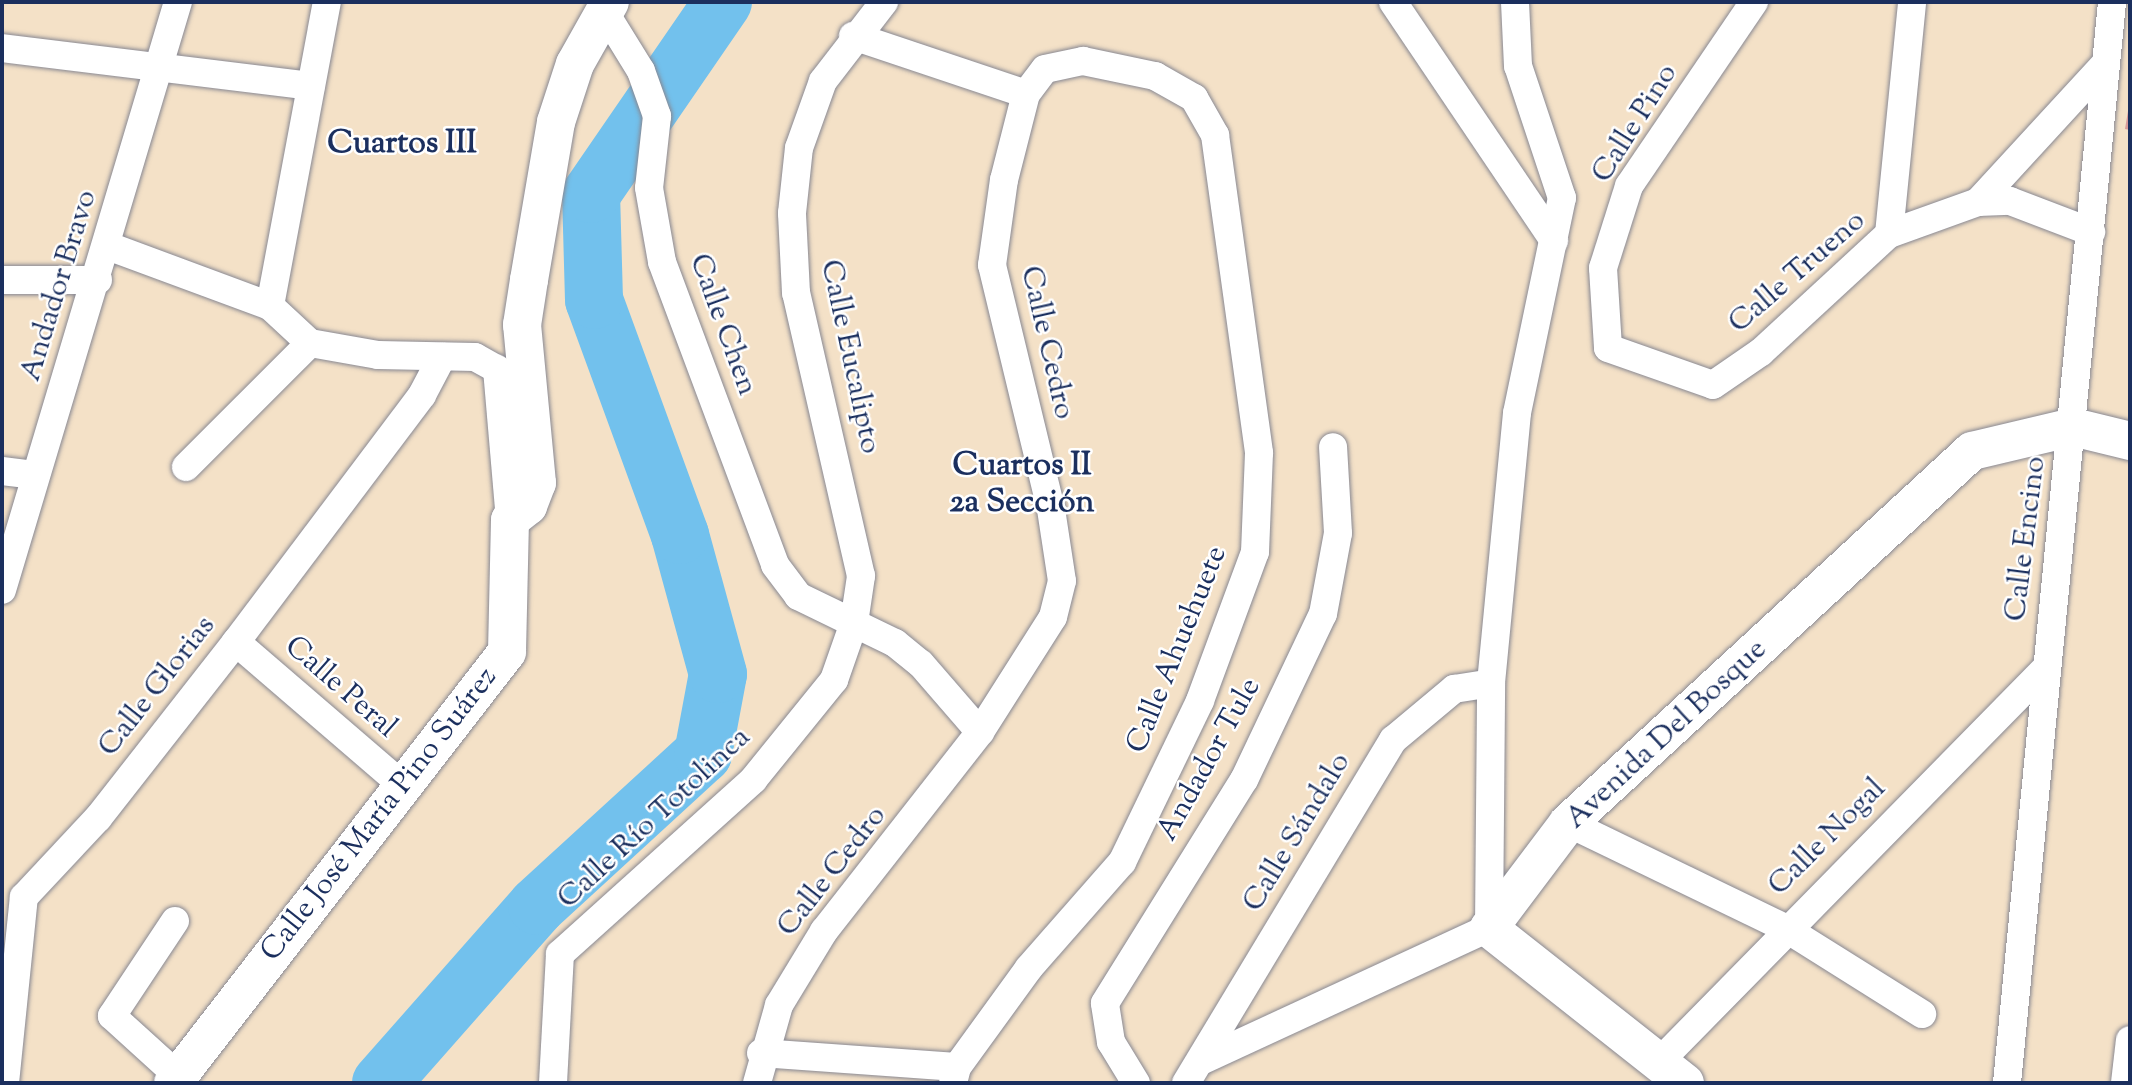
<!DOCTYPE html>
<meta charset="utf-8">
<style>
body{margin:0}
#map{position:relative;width:2132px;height:1085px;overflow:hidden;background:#f4e1c7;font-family:"Sorts Mill Goudy",serif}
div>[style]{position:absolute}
.river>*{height:58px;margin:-29px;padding:0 29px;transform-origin:29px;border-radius:29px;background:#72c1ed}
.building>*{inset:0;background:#d99c9a}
.roads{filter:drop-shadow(0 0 2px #888892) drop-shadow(0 0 2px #888892)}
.street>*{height:28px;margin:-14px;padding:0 14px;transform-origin:14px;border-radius:14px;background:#fff}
.secondary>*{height:38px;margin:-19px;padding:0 19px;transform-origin:19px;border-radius:19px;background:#fff}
span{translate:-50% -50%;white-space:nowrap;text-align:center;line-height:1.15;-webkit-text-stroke:5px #fff;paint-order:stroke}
.street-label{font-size:30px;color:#1b2f5e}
.neighbourhood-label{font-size:32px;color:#1b2f5e;font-weight:700}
.frame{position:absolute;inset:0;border:4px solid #1b2f5e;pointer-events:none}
</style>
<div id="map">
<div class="river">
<i style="left:381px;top:1083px;width:236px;rotate:-48.6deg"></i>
<i style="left:537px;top:906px;width:225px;rotate:-42.5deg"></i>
<i style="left:703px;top:754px;width:81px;rotate:-79.4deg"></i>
<i style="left:718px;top:674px;width:144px;rotate:-105.3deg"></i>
<i style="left:680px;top:535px;width:250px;rotate:-110.1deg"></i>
<i style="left:594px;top:300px;width:106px;rotate:-91.6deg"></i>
<i style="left:591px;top:194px;width:233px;rotate:-55.5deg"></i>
</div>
<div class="building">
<i style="clip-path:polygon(2129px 105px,2130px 105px,2130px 130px,2125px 129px)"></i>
</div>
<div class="roads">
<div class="street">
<i style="left:1393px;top:2px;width:288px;rotate:56deg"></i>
<i style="left:1754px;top:2px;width:222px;rotate:124.2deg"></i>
<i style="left:1629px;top:186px;width:86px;rotate:107.6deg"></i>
<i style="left:1603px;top:268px;width:80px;rotate:86.4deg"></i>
<i style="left:1608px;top:348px;width:111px;rotate:19.4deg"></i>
<i style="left:1713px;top:385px;width:58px;rotate:-34.5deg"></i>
<i style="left:1761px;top:352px;width:174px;rotate:-42.7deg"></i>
<i style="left:1889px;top:234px;width:95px;rotate:-19.8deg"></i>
<i style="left:1978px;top:202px;width:32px;rotate:-2deg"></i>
<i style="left:2010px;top:201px;width:87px;rotate:20.9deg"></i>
<i style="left:604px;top:11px;width:70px;rotate:58.3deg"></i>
<i style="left:641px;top:71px;width:48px;rotate:70.4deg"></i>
<i style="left:657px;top:116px;width:72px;rotate:96.3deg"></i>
<i style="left:649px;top:188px;width:75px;rotate:80deg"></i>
<i style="left:662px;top:262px;width:323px;rotate:69.5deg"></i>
<i style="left:775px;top:565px;width:39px;rotate:53deg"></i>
<i style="left:798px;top:596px;width:108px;rotate:25.9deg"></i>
<i style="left:895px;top:643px;width:33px;rotate:39deg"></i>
<i style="left:921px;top:664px;width:90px;rotate:49.1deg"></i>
<i style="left:853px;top:36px;width:182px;rotate:18.5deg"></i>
<i style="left:2px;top:48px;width:311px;rotate:7deg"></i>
<i style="left:1978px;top:202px;width:189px;rotate:-47.4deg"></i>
<i style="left:1889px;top:234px;width:233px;rotate:-84.3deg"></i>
<i style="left:108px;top:246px;width:173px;rotate:20.3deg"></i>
<i style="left:270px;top:306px;width:54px;rotate:42.8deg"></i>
<i style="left:310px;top:343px;width:69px;rotate:10deg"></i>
<i style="left:378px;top:355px;width:97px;rotate:1.2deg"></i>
<i style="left:475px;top:357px;width:25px;rotate:29deg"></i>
<i style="left:497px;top:369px;width:152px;rotate:85.1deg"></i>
<i style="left:2px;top:280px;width:96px"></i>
<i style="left:270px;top:306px;width:309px;rotate:-79.4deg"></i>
<i style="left:186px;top:467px;width:175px;rotate:-45deg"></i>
<i style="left:2px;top:471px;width:34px;rotate:7deg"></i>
<i style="left:2px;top:590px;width:614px;rotate:-73.34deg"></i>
<i style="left:236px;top:642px;width:218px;rotate:40.7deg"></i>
<i style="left:1568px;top:823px;width:241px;rotate:25.8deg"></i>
<i style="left:1785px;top:928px;width:162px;rotate:32.1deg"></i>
<i style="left:175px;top:921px;width:114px;rotate:123.6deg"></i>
<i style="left:112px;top:1016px;width:88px;rotate:42.2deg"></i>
<i style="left:761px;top:1053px;width:196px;rotate:4.1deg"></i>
<i style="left:1662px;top:1059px;width:547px;rotate:-45.52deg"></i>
<i style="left:1201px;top:1061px;width:317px;rotate:-24.8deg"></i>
<i style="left:1489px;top:928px;width:245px;rotate:-89.5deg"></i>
<i style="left:1491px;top:683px;width:271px;rotate:-84.5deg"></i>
<i style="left:1517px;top:413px;width:220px;rotate:-78.2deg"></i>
<i style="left:1562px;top:198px;width:139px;rotate:-108.4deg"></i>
<i style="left:1518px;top:66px;width:64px;rotate:-92.7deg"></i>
<i style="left:5px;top:1083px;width:187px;rotate:-84.2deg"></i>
<i style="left:24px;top:897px;width:108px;rotate:-46.9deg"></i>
<i style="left:98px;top:818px;width:224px;rotate:-51.9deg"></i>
<i style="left:236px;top:642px;width:309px;rotate:-53deg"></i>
<i style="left:422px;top:395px;width:43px;rotate:-62.2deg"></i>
<i style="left:553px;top:1083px;width:129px;rotate:-86.9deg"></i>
<i style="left:560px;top:954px;width:260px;rotate:-42deg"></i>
<i style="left:753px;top:780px;width:129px;rotate:-51deg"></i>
<i style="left:834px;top:680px;width:60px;rotate:-70.7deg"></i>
<i style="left:854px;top:623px;width:48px;rotate:-81.5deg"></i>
<i style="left:861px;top:576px;width:290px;rotate:-102.9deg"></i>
<i style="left:796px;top:293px;width:80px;rotate:-92.9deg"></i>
<i style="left:792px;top:213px;width:65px;rotate:-83.9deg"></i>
<i style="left:799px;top:148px;width:71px;rotate:-70.3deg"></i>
<i style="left:823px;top:81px;width:100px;rotate:-52.3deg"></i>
<i style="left:757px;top:1083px;width:81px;rotate:-74.2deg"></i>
<i style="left:779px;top:1005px;width:87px;rotate:-58.7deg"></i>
<i style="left:824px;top:931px;width:253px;rotate:-51.9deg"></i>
<i style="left:980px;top:732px;width:136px;rotate:-57.6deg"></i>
<i style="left:1053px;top:617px;width:37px;rotate:-76deg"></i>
<i style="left:1062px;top:581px;width:73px;rotate:-98.7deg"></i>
<i style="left:1051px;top:509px;width:251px;rotate:-103.6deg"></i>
<i style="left:992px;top:265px;width:86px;rotate:-82deg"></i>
<i style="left:1004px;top:180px;width:89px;rotate:-75.7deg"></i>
<i style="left:1026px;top:94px;width:31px;rotate:-53deg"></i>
<i style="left:1045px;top:69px;width:39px;rotate:-12deg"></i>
<i style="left:1083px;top:61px;width:74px;rotate:11.8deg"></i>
<i style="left:1155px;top:76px;width:45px;rotate:29.4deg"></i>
<i style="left:1194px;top:98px;width:43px;rotate:60.4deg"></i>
<i style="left:1215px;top:135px;width:321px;rotate:82.1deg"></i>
<i style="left:1259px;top:453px;width:99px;rotate:92.3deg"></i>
<i style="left:1255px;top:552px;width:159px;rotate:110.3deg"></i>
<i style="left:1200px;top:701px;width:179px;rotate:115.8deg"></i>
<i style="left:1122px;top:862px;width:141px;rotate:131.3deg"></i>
<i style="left:1029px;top:968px;width:122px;rotate:126deg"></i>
<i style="left:957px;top:1067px;width:16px;rotate:104deg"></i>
<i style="left:1136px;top:1083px;width:48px;rotate:-121.4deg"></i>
<i style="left:1111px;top:1042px;width:39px;rotate:-99deg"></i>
<i style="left:1105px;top:1003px;width:263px;rotate:-58.1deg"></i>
<i style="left:1244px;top:780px;width:184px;rotate:-64.6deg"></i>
<i style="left:1323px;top:614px;width:82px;rotate:-79.5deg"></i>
<i style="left:1338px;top:533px;width:86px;rotate:-93.3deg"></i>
<i style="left:1186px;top:1083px;width:401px;rotate:-58.9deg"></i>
<i style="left:1393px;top:740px;width:80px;rotate:-39.9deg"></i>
<i style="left:1454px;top:689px;width:37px;rotate:-9deg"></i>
<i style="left:2007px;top:1083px;width:1086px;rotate:-84.45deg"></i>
<i style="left:2125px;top:1083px;width:43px;rotate:-83.4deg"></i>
</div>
<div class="secondary">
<i style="left:173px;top:1083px;width:545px;rotate:-52.23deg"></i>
<i style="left:507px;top:652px;width:132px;rotate:-88.7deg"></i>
<i style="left:510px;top:520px;width:23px;rotate:-38deg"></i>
<i style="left:528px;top:506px;width:25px;rotate:-69deg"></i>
<i style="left:537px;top:483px;width:159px;rotate:-95.4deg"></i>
<i style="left:522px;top:325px;width:46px;rotate:-81.2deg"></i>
<i style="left:529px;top:280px;width:160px;rotate:-80.3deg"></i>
<i style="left:556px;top:122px;width:61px;rotate:-71.9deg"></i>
<i style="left:575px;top:64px;width:71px;rotate:-60.6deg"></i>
<i style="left:1685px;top:1083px;width:250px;rotate:-141.7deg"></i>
<i style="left:1489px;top:928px;width:131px;rotate:-53deg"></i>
<i style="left:1568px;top:823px;width:549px;rotate:-42.64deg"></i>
<i style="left:1972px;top:451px;width:104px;rotate:-13.4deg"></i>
<i style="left:2073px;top:427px;width:59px;rotate:13.8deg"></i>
</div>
</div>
<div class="street-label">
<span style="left:1636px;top:124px;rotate:-58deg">Calle Pino</span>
<span style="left:1798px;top:273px;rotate:-41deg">Calle Trueno</span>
<span style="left:60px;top:286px;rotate:-73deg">Andador Bravo</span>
<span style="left:722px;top:325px;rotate:70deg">Calle Chen</span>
<span style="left:1046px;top:343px;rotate:77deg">Calle Cedro</span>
<span style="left:849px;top:357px;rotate:78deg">Calle Eucalipto</span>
<span style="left:2027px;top:539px;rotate:-83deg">Calle Encino</span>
<span style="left:1178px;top:650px;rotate:-68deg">Calle Ahuehuete</span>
<span style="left:158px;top:687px;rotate:-52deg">Calle Glorias</span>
<span style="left:340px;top:688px;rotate:41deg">Calle Peral</span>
<span style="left:1667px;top:735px;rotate:-43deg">Avenida Del Bosque</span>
<span style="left:1210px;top:760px;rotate:-61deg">Andador Tule</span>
<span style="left:380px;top:815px;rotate:-52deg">Calle José María Pino Suárez</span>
<span style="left:655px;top:819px;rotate:-43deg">Calle Río Totolinca</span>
<span style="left:1298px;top:833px;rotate:-59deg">Calle Sándalo</span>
<span style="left:1828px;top:838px;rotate:-45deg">Calle Nogal</span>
<span style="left:833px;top:872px;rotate:-52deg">Calle Cedro</span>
</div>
<div class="neighbourhood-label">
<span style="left:402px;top:144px">Cuartos III</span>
<span style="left:1022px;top:485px">Cuartos II<br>2a Sección</span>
</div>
<div class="frame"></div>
</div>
